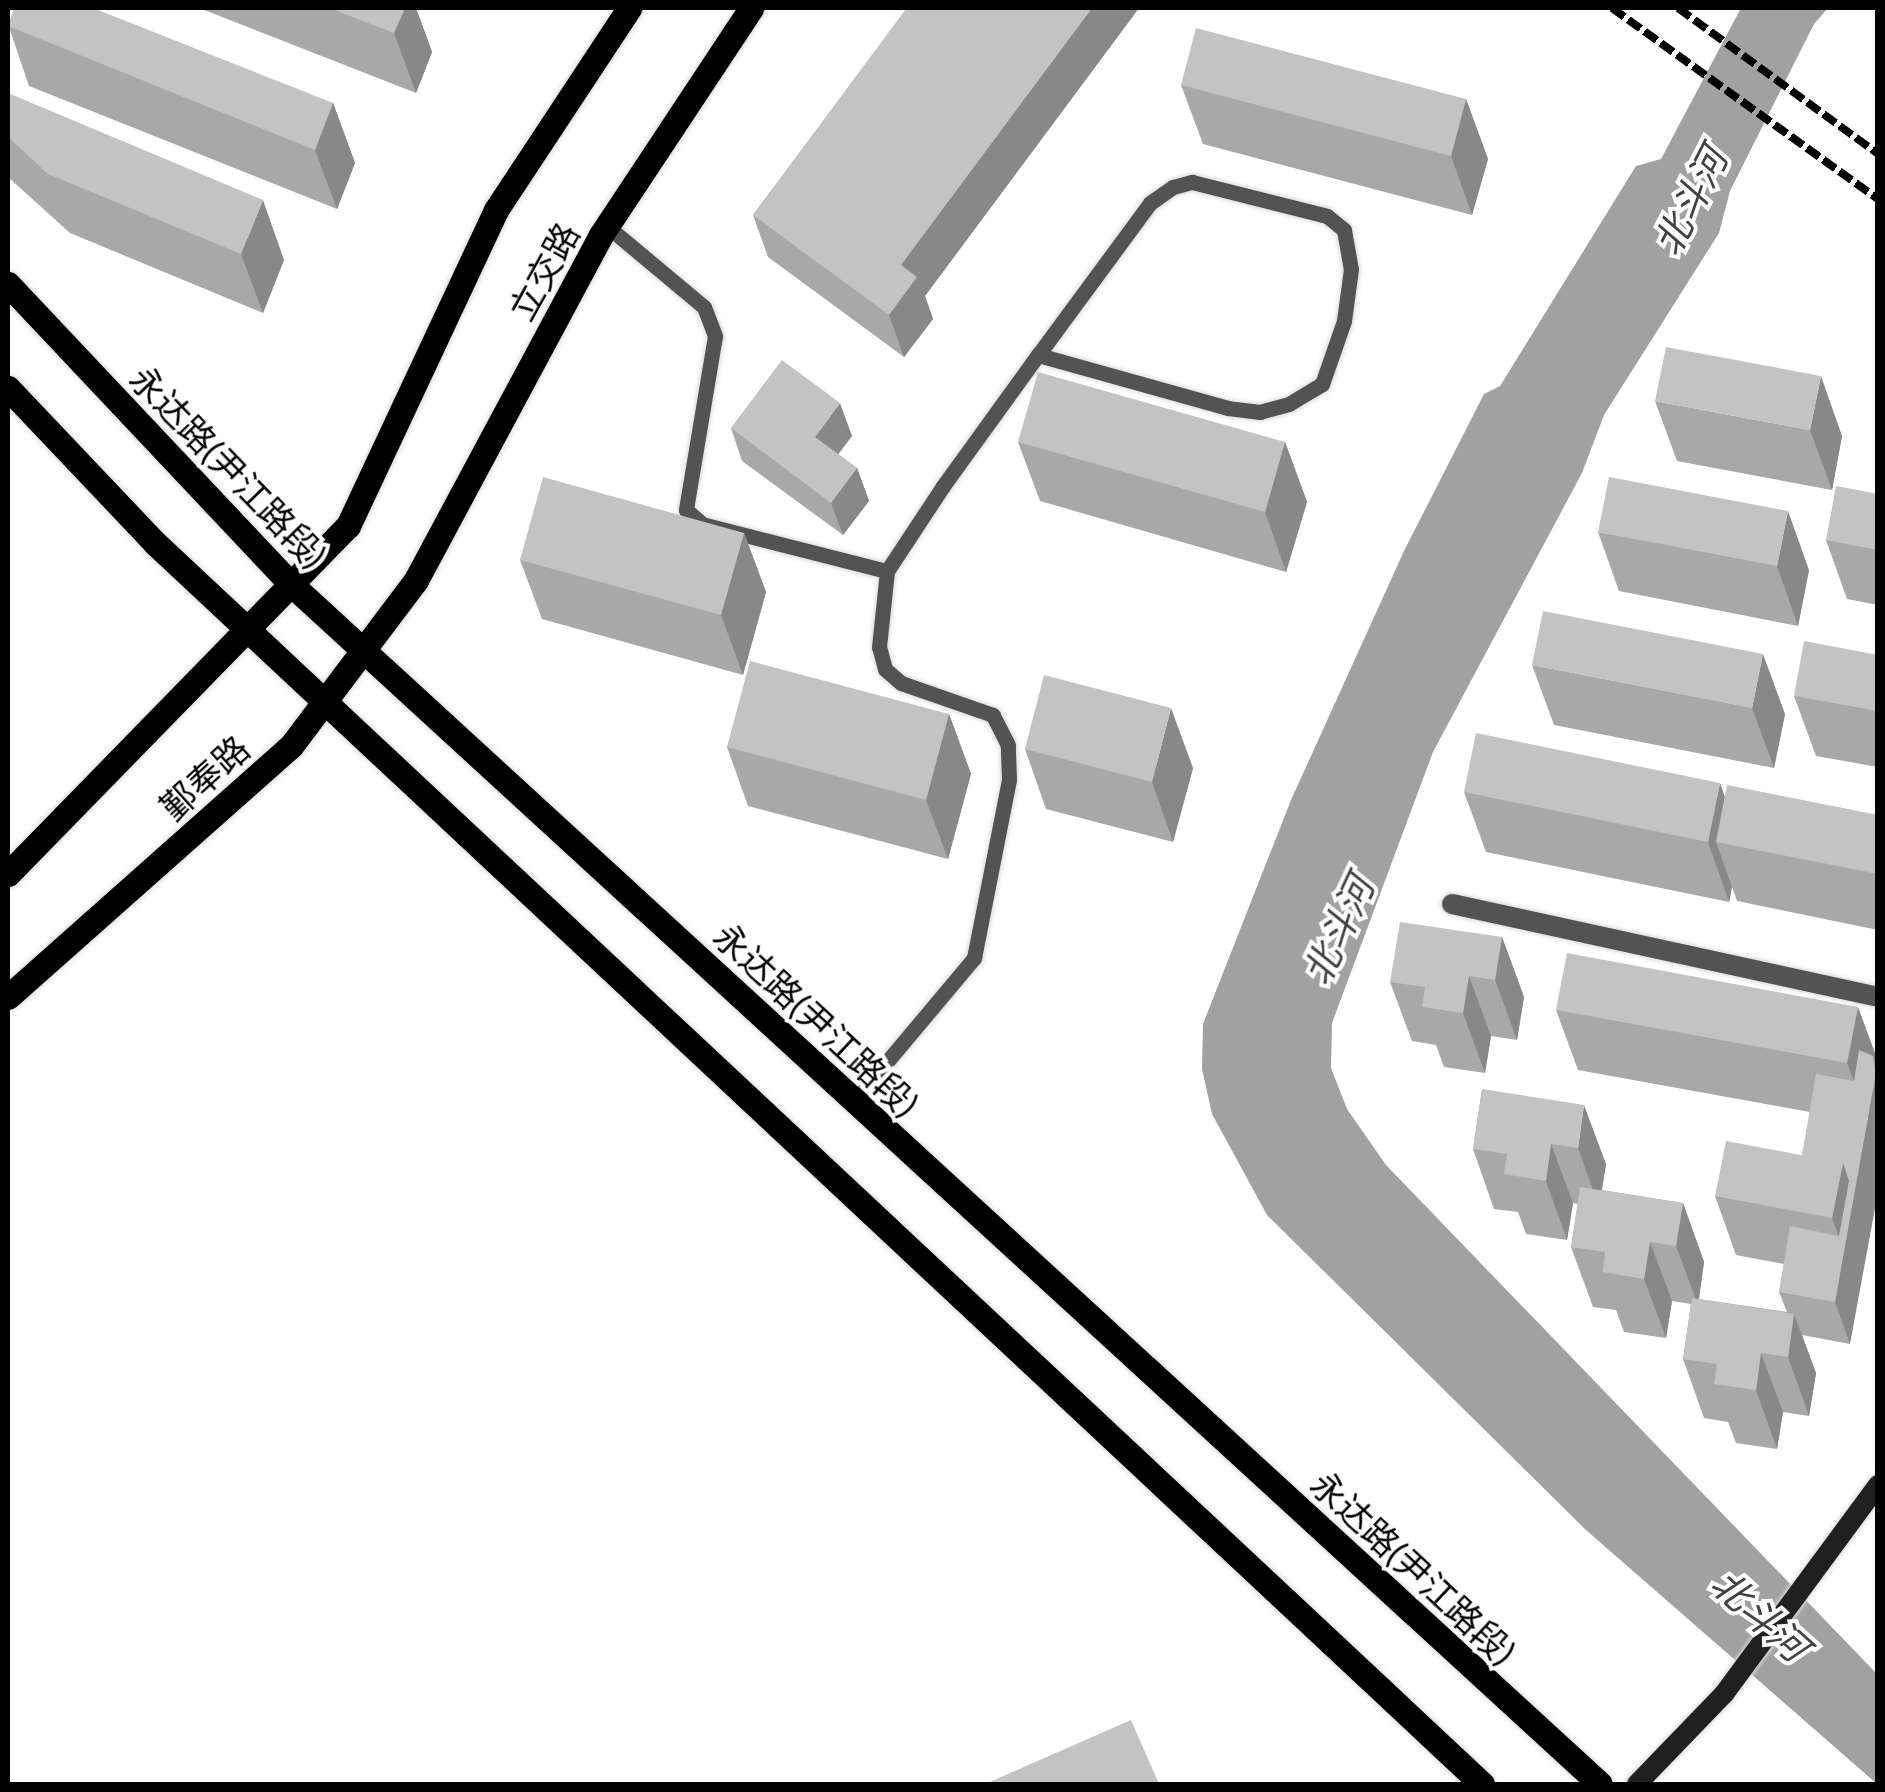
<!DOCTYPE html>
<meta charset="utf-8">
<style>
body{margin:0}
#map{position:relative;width:1885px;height:1792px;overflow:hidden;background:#fff;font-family:Lato,"Noto Sans SC",sans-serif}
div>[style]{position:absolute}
.water>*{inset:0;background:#a1a1a1}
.roads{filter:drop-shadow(0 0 2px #dbdbdb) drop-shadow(0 0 2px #dbdbdb)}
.service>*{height:15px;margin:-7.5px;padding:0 7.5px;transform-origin:7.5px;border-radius:7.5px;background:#535353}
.minor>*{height:20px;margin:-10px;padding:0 10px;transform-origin:10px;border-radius:10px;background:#535353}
.secondary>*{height:20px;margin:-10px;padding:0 10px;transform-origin:10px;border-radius:10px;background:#202020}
.primary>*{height:25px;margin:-12.5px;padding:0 12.5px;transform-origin:12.5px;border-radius:12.5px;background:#000}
.rail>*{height:8px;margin-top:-4px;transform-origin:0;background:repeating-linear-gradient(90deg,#000 0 15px,transparent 0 20px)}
.wall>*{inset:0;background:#a8a8a8}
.shaded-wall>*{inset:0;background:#888}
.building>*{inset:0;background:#c3c3c3}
span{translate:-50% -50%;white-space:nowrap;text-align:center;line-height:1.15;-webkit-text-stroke:8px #fff;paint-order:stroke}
.street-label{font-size:35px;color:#000}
.water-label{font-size:38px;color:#424242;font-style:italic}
.frame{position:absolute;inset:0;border:10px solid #000;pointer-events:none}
</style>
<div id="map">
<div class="water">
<i style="clip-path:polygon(1741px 8px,1828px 8px,1814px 24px,1730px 191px,1719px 233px,1604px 415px,1582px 473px,1433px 752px,1332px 1023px,1331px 1068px,1347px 1109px,1386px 1165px,1877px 1674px,1877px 1784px,1586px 1530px,1267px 1215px,1212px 1114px,1202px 1069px,1203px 1024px,1291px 800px,1404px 551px,1484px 394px,1500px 386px,1636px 166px,1661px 159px)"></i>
</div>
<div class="roads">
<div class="service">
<i style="left:607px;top:226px;width:126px;rotate:39.9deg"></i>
<i style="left:704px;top:307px;width:31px;rotate:69deg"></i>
<i style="left:715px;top:336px;width:176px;rotate:99.5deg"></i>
<i style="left:686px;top:510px;width:21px;rotate:41deg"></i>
<i style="left:702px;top:524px;width:191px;rotate:14.3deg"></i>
<i style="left:854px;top:1101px;width:187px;rotate:-50deg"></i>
<i style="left:974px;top:958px;width:181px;rotate:-78.9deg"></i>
<i style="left:1009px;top:780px;width:35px;rotate:-92deg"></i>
<i style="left:1008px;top:745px;width:34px;rotate:-117deg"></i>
<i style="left:993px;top:715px;width:97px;rotate:-160.8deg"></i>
<i style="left:901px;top:683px;width:21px;rotate:-139deg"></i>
<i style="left:885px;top:669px;width:23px;rotate:-105deg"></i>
<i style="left:879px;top:647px;width:76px;rotate:-84deg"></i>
<i style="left:887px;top:571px;width:102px;rotate:-56.6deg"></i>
<i style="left:943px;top:486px;width:162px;rotate:-54.1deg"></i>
<i style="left:1038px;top:355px;width:189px;rotate:-53.6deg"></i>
<i style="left:1150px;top:203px;width:28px;rotate:-35deg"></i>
<i style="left:1173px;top:187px;width:20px;rotate:-15deg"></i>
<i style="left:1192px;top:182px;width:139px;rotate:14.1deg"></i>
<i style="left:1327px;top:216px;width:22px;rotate:39deg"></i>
<i style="left:1344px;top:230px;width:40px;rotate:80deg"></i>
<i style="left:1351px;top:269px;width:52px;rotate:97.7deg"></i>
<i style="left:1344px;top:321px;width:67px;rotate:109.2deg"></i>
<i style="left:1322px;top:384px;width:39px;rotate:149deg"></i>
<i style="left:1289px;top:404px;width:30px;rotate:165deg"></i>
<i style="left:1260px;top:412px;width:32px;rotate:-173deg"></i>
<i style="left:1228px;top:408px;width:197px;rotate:-164.4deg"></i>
</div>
<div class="minor">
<i style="left:1452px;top:904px;width:436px;rotate:12.3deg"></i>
</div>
<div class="secondary">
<i style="left:1637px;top:1784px;width:125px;rotate:-46deg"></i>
<i style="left:1724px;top:1694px;width:260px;rotate:-53.6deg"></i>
</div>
<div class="primary">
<i style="left:8px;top:284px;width:414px;rotate:46.7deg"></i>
<i style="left:292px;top:585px;width:1774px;rotate:42.51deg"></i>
<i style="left:8px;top:388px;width:214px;rotate:46.5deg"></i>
<i style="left:155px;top:543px;width:1817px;rotate:43.08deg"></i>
<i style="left:8px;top:874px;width:487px;rotate:-45.7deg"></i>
<i style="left:348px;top:526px;width:349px;rotate:-64.9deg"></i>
<i style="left:496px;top:210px;width:242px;rotate:-56.6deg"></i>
<i style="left:8px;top:997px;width:378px;rotate:-41.6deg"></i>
<i style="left:291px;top:746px;width:208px;rotate:-53deg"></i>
<i style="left:416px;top:580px;width:391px;rotate:-61.8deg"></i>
<i style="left:601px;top:235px;width:272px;rotate:-56.5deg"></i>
</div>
</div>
<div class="rail">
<i style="left:1612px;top:8px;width:327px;rotate:35.7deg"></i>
<i style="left:1678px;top:8px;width:248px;rotate:36.1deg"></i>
</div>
<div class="wall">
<i style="clip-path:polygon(199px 8px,416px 8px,432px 52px,416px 93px)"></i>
<i style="clip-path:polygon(907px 8px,1139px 8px,925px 296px,933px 319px,904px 357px,768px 257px,753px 215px)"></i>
<i style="clip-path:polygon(8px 24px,333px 103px,355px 163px,337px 209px,29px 86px)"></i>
<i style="clip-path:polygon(1181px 85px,1466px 99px,1488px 159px,1472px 215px,1203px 144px)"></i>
<i style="clip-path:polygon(8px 93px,284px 260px,263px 313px,70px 233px,8px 177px)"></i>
<i style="clip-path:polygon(1655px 401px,1842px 436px,1832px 490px,1677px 461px)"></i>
<i style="clip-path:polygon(731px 428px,852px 436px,838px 454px,857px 468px,869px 501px,843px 535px,742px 461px)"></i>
<i style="clip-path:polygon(1018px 442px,1285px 442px,1307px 502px,1286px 572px,1040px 501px)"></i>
<i style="clip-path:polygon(1878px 494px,1878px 605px,1847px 599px,1826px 540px)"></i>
<i style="clip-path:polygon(1598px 532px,1809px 570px,1798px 626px,1619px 591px)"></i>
<i style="clip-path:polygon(744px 533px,766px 592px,743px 675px,542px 619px,520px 560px)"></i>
<i style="clip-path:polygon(1878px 655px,1878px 767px,1816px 756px,1794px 696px)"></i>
<i style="clip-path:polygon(1532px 665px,1785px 714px,1774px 768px,1554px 725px)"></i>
<i style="clip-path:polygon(949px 714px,971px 774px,948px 859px,748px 806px,727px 747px)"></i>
<i style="clip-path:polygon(1025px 749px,1193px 768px,1173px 842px,1046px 809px)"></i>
<i style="clip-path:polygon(1464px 792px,1725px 797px,1878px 815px,1878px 930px,1737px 901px,1732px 887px,1729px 902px,1486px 852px)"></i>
<i style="clip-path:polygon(1502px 937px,1524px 997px,1517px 1040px,1491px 1036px,1485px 1073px,1444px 1067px,1436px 1045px,1412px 1041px,1390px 982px)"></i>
<i style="clip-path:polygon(1858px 1007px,1850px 1344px,1802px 1335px,1816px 1373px,1809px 1416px,1783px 1412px,1777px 1449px,1736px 1443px,1728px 1422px,1704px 1418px,1683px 1359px,1691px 1304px,1672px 1301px,1666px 1338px,1624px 1332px,1616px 1310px,1593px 1307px,1571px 1247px,1578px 1204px,1573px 1203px,1567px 1240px,1526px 1234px,1518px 1212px,1494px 1209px,1473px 1149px,1482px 1089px,1606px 1164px,1602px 1190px,1683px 1203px,1704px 1262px,1699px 1299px,1787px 1312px,1779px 1292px,1784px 1264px,1736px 1255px,1715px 1196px,1802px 1156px,1810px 1112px,1578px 1070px,1556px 1010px)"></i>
</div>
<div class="shaded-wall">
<i style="clip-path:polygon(405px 8px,416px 8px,432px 52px,416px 93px,394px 33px)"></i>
<i style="clip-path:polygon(1092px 8px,1139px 8px,925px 296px,933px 319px,904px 357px,889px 315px,901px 265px)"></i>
<i style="clip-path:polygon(1466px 99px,1488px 159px,1472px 215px,1451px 156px)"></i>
<i style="clip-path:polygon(333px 103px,355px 163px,337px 209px,315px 150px)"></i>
<i style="clip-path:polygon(263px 200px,284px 260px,263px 313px,241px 254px)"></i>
<i style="clip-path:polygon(1821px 376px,1842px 436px,1832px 490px,1810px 430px)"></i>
<i style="clip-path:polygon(840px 403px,852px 436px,827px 469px,815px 437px)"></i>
<i style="clip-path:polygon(1285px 442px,1307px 502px,1286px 572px,1265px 512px)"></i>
<i style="clip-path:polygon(857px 468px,869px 501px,843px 535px,831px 503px)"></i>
<i style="clip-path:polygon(1788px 511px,1809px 570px,1798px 626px,1777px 566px)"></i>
<i style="clip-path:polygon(744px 533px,766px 592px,743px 675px,721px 615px)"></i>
<i style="clip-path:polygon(1763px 654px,1785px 714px,1774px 768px,1752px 708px)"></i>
<i style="clip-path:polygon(1171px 708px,1193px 768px,1173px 842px,1152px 782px)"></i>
<i style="clip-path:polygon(949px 714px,971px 774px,948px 859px,926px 800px)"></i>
<i style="clip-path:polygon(1720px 783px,1741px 843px,1716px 842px,1732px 887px,1729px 902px,1708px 842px)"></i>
<i style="clip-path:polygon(1502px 937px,1524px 997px,1517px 1040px,1495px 980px)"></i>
<i style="clip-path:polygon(1469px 976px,1491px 1036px,1485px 1073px,1463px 1013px)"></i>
<i style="clip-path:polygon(1858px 1007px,1878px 1061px,1878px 1192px,1850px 1344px,1835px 1302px,1844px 1250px,1832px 1218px,1843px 1163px,1868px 1119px,1847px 1063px)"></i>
<i style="clip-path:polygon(1584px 1105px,1606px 1164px,1599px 1207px,1578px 1148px)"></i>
<i style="clip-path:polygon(1551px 1144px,1573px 1203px,1567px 1240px,1546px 1181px)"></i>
<i style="clip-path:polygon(1683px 1203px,1704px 1262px,1698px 1305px,1676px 1246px)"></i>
<i style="clip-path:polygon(1650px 1242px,1672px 1301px,1666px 1338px,1644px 1279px)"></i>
<i style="clip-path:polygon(1794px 1314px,1816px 1373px,1809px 1416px,1788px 1357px)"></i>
<i style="clip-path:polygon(1761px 1353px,1783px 1412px,1777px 1449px,1756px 1390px)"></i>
</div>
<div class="building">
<i style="clip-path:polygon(14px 8px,93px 8px,333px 103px,315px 150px,8px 26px)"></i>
<i style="clip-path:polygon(329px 8px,405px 8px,394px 33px)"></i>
<i style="clip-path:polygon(907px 8px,1092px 8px,901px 265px,917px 277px,889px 315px,753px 215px)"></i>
<i style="clip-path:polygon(1196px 28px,1466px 99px,1451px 156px,1181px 85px)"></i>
<i style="clip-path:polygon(8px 93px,263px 200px,241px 254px,48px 174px,8px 137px)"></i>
<i style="clip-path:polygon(1666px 347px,1821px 376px,1810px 430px,1655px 401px)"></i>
<i style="clip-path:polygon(782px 360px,840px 403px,815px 437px,857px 468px,831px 503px,731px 428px)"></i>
<i style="clip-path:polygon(1038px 372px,1285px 442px,1265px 512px,1018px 442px)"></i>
<i style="clip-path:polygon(543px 477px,744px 533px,721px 615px,520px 560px)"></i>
<i style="clip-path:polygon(1609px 477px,1788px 511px,1777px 566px,1598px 532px)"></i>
<i style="clip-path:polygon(1836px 486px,1878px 494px,1878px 550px,1826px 540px)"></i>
<i style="clip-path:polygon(1543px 611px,1763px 654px,1752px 708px,1532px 665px)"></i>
<i style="clip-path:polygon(1804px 641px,1878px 655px,1878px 711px,1794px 696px)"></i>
<i style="clip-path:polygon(750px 661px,949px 714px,926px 800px,727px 747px)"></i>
<i style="clip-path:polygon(1044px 675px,1171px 708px,1152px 782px,1025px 749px)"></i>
<i style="clip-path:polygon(1476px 733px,1720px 783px,1708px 842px,1464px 792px)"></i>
<i style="clip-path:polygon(1727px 785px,1878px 815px,1878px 874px,1716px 842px)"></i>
<i style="clip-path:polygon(1400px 922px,1502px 937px,1495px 980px,1469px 976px,1463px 1013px,1422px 1007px,1425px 987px,1390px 982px)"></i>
<i style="clip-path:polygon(1567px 953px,1858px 1007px,1847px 1063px,1556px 1010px)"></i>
<i style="clip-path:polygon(1859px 1050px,1873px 1056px,1876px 1073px,1835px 1302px,1779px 1292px,1790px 1226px,1839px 1236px,1849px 1181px,1843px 1163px,1802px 1156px,1816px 1074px,1854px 1081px)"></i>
<i style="clip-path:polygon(1482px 1089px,1584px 1105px,1578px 1148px,1551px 1144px,1546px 1181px,1504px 1174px,1507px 1154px,1473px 1149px)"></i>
<i style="clip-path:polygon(1726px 1141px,1843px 1163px,1832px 1218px,1715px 1196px)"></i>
<i style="clip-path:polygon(1580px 1187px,1683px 1203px,1676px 1246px,1650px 1242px,1644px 1279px,1603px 1272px,1605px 1252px,1571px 1247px)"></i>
<i style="clip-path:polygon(1692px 1298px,1794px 1314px,1788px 1357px,1761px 1353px,1756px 1390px,1714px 1384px,1717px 1364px,1683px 1359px)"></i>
<i style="clip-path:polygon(1131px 1720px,1159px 1784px,985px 1784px)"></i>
</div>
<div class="street-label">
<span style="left:543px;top:271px;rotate:-61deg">立交路</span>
<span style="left:229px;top:466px;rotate:46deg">永达路(尹江路段)</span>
<span style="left:204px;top:777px;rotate:-42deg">鄞奉路</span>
<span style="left:817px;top:1019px;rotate:43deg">永达路(尹江路段)</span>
<span style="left:1414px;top:1567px;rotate:43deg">永达路(尹江路段)</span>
</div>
<div class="water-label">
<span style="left:1690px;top:201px;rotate:-63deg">北斗河</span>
<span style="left:1338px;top:930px;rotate:-65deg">北斗河</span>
<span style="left:1760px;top:1615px;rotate:42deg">北斗河</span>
</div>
<div class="frame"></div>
</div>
